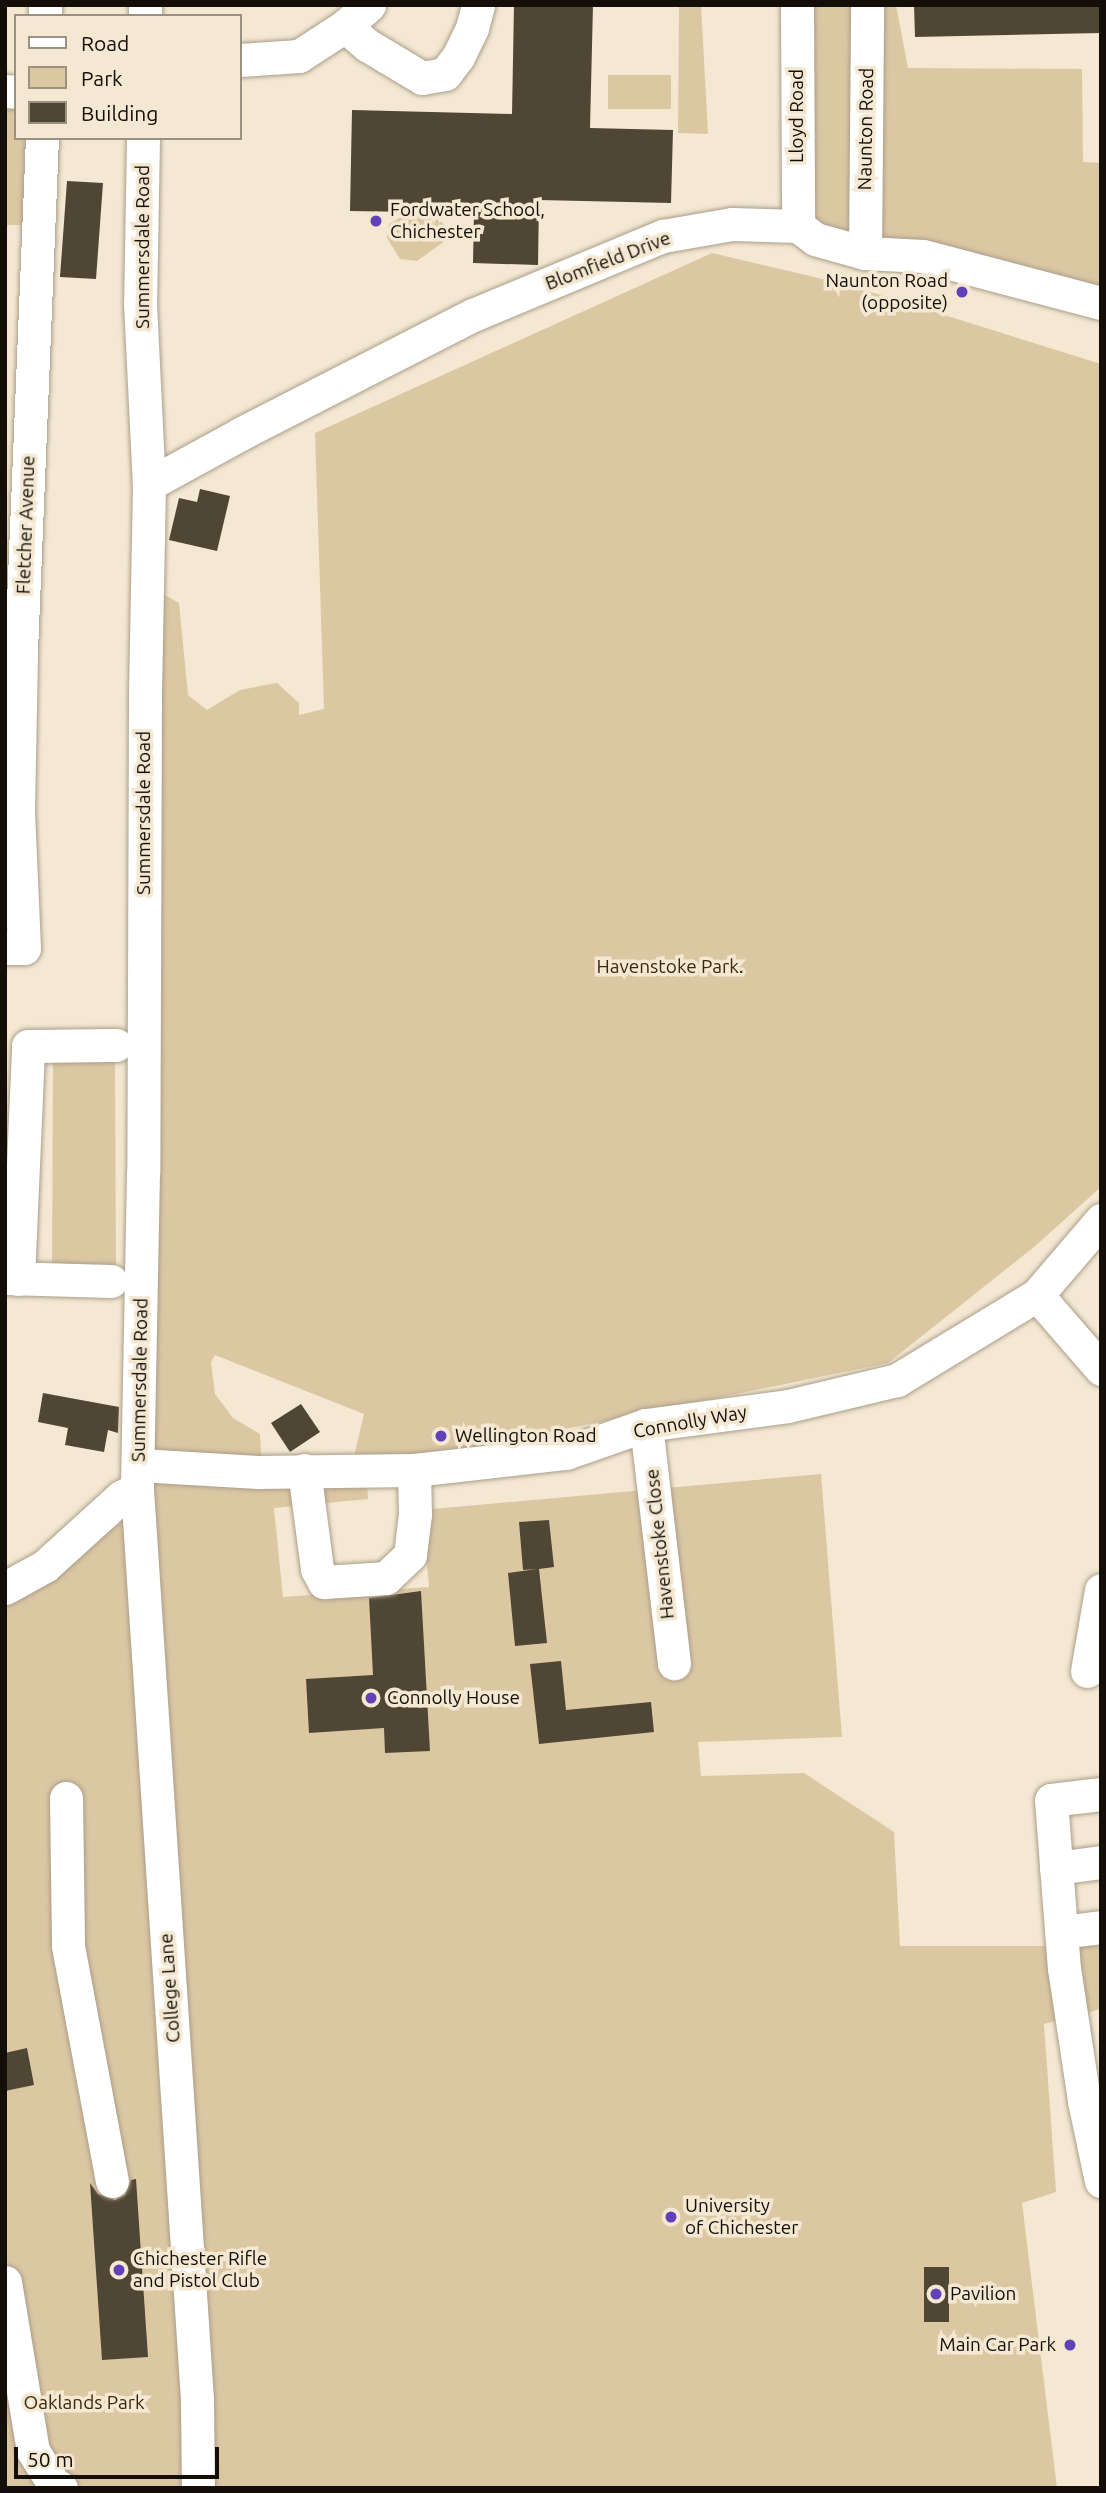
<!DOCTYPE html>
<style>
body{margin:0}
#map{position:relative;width:1106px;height:2493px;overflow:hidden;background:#f4e8d2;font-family:Ubuntu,sans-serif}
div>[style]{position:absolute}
.green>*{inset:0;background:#dcc7a3}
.building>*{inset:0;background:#504634}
.roads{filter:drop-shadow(0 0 2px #aa9e8a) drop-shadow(0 0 2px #aa9e8a)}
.minor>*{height:33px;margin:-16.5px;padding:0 16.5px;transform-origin:16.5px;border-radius:16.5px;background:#fff}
.dots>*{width:19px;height:19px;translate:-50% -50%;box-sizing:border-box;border:4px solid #f4e8d2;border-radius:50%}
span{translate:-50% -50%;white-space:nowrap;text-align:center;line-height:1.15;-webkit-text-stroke:7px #f4e8d2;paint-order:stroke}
.street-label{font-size:19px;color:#130f08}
.poi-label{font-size:19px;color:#130f08}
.left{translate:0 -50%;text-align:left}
.right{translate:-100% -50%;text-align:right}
.park-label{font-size:19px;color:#38290e}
.frame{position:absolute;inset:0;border:7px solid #130f08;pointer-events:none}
.legend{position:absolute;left:14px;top:14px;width:228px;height:126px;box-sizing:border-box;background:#f4e8d2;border:2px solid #9a9181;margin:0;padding:9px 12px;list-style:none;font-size:21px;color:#130f08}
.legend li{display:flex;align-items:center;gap:14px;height:35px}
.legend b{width:35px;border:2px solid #9a9181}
.scale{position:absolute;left:14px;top:2447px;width:205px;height:32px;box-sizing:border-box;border:4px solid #130f08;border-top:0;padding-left:9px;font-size:21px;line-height:24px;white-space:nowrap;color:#130f08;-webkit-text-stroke:5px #f4e8d2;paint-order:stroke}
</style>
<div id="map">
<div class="green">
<i style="clip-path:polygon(679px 5px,701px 5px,708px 134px,678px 133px)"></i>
<i style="clip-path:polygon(812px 5px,896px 5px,908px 68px,1082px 69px,1083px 162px,1101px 163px,1101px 315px,813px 229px)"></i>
<i style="clip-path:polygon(608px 75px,671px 75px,671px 109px,608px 109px)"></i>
<i style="clip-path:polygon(5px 107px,16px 107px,16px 138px,26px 138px,23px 225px,5px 225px)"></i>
<i style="clip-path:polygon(420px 206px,431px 208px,447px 229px,445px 241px,417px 261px,400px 259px,387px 238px,389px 224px)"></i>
<i style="clip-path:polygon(712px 253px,848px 285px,1101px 364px,1101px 1187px,1034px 1247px,888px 1363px,350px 1473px,364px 1414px,215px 1355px,211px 1362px,215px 1394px,233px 1418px,260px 1434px,262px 1472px,151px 1470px,159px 592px,179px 603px,188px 695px,207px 710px,240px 690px,277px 683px,299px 703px,299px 715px,324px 709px,315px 433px)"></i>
<i style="clip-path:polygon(53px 1060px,115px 1061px,116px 1275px,52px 1273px)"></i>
<i style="clip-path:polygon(821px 1474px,842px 1737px,698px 1742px,701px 1776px,804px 1773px,894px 1832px,900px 1946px,1101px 1946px,1101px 2009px,1044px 2024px,1056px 2192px,1022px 2203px,1057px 2488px,5px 2488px,5px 1599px,149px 1505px,150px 1481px,367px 1480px,368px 1499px,274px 1508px,283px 1597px,429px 1587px,422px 1510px)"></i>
</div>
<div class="building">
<i style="clip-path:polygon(514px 5px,593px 5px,590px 128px,673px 130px,671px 203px,539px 200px,538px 265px,473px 263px,474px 213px,350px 211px,352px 110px,512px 114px)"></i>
<i style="clip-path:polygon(914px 5px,1101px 5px,1101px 33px,915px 37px)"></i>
<i style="clip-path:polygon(67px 181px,103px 183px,96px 279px,60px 277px)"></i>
<i style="clip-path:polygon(200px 489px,230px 496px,217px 551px,169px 540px,179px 498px,197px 502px)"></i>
<i style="clip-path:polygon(43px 1393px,119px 1407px,118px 1433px,108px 1430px,104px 1452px,65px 1445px,68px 1428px,38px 1422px)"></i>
<i style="clip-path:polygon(301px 1404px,320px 1432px,290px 1452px,271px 1423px)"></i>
<i style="clip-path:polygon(549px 1520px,554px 1567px,539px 1569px,547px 1643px,515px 1646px,508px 1573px,537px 1569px,523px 1570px,519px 1522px)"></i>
<i style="clip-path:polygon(421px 1591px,430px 1751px,385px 1753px,384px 1728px,309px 1733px,306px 1679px,373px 1675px,369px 1598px)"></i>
<i style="clip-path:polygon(561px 1661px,566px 1710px,651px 1702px,654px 1732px,539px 1744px,530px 1664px)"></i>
<i style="clip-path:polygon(27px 2048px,34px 2085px,5px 2091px,5px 2053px)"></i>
<i style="clip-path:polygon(136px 2179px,148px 2357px,102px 2360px,90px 2183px,98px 2194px,115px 2200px,125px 2195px,131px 2180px)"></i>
<i style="clip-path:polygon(924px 2267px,949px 2267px,949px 2322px,924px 2322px)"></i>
</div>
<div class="roads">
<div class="minor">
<i style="left:797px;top:5px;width:221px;rotate:89.7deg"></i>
<i style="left:45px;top:16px;width:11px;rotate:-90deg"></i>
<i style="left:145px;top:16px;width:11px;rotate:-90deg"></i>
<i style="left:345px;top:26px;width:29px;rotate:41deg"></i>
<i style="left:367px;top:45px;width:64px;rotate:31deg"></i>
<i style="left:422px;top:78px;width:23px;rotate:-10deg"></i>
<i style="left:445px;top:74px;width:21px;rotate:-53deg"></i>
<i style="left:458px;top:57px;width:32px;rotate:-64deg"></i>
<i style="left:472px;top:28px;width:24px;rotate:-75deg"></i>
<i style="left:240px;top:60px;width:59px;rotate:-3.9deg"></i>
<i style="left:299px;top:56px;width:55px;rotate:-33.1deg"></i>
<i style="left:345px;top:26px;width:32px;rotate:-41deg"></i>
<i style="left:5px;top:91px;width:11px;rotate:5deg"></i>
<i style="left:143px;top:138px;width:165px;rotate:91deg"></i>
<i style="left:140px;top:303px;width:181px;rotate:87.2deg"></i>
<i style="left:149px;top:484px;width:214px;rotate:91.1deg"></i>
<i style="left:145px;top:698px;width:474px;rotate:90.2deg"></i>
<i style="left:143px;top:1172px;width:317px;rotate:91.1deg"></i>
<i style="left:137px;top:1489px;width:912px;rotate:86.23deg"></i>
<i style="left:197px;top:2399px;width:89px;rotate:89.4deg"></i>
<i style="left:865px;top:253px;width:248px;rotate:-89.5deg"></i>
<i style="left:149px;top:484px;width:106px;rotate:-28.7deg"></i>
<i style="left:242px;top:433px;width:259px;rotate:-27.1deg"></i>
<i style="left:473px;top:315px;width:206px;rotate:-22.6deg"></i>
<i style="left:663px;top:236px;width:70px;rotate:-9.9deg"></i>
<i style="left:732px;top:224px;width:66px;rotate:1.7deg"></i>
<i style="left:798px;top:226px;width:21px;rotate:37deg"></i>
<i style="left:815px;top:239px;width:52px;rotate:15.6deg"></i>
<i style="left:865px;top:253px;width:58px;rotate:3deg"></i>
<i style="left:923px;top:256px;width:184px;rotate:14.8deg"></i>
<i style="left:5px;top:948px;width:19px"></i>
<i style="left:24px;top:948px;width:136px;rotate:-92.5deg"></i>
<i style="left:18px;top:812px;width:161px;rotate:-88.9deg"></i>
<i style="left:21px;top:651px;width:513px;rotate:-87.66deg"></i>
<i style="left:5px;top:1278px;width:106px;rotate:1.6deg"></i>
<i style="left:18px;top:1279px;width:233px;rotate:-87.5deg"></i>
<i style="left:28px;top:1046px;width:88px;rotate:-0.7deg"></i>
<i style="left:1037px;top:1295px;width:98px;rotate:49.1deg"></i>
<i style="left:646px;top:1425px;width:240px;rotate:83.3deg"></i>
<i style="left:139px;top:1465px;width:119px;rotate:3.4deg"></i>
<i style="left:258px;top:1472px;width:156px;rotate:-0.7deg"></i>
<i style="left:414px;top:1470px;width:153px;rotate:-6.4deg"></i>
<i style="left:566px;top:1453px;width:85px;rotate:-19.3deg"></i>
<i style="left:646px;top:1425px;width:143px;rotate:-7.6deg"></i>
<i style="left:788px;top:1406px;width:112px;rotate:-13.4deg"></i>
<i style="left:897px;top:1380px;width:164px;rotate:-31.3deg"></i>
<i style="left:1037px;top:1295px;width:99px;rotate:-49.5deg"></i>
<i style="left:304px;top:1470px;width:100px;rotate:82.5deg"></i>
<i style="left:317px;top:1569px;width:15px;rotate:62deg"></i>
<i style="left:324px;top:1582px;width:62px;rotate:-3.7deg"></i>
<i style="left:386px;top:1578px;width:33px;rotate:-44deg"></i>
<i style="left:410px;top:1555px;width:41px;rotate:-83deg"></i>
<i style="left:415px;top:1514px;width:44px;rotate:-91.3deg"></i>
<i style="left:5px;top:1588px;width:46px;rotate:-28.8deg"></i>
<i style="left:45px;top:1566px;width:103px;rotate:-42.2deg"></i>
<i style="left:121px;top:1497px;width:18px;rotate:-27deg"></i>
<i style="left:1087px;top:1671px;width:82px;rotate:-80.2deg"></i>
<i style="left:1101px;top:1794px;width:50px;rotate:173.2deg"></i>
<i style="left:1051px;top:1800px;width:169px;rotate:85.6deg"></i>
<i style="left:1064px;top:1968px;width:134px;rotate:81.4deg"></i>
<i style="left:1084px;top:2101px;width:82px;rotate:78deg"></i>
<i style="left:66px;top:1798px;width:148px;rotate:89.2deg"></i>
<i style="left:68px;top:1946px;width:239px;rotate:79.4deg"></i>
<i style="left:1056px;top:1868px;width:45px;rotate:-7.6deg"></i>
<i style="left:1061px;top:1932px;width:40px;rotate:-7.1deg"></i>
<i style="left:5px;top:2282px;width:171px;rotate:80.6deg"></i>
<i style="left:33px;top:2451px;width:39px;rotate:58deg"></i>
<i style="left:54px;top:2484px;width:8px;rotate:30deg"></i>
</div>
</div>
<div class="dots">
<i style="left:376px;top:221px;background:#6240b8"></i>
<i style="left:962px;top:292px;background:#6240b8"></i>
<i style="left:441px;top:1436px;background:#6240b8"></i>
<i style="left:371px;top:1698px;background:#6240b8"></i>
<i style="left:671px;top:2217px;background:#6240b8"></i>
<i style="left:119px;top:2270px;background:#6240b8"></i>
<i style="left:936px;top:2294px;background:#6240b8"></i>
<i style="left:1070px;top:2345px;background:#6240b8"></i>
</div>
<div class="street-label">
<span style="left:797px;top:116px;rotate:-90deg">Lloyd Road</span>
<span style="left:866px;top:129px;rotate:-89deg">Naunton Road</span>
<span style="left:143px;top:247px;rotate:-90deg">Summersdale Road</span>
<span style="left:608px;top:261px;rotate:-21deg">Blomfield Drive</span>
<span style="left:26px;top:525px;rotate:-88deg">Fletcher Avenue</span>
<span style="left:144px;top:813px;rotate:-90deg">Summersdale Road</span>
<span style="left:140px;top:1380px;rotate:-89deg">Summersdale Road</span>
<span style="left:690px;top:1422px;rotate:-10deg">Connolly Way</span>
<span style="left:660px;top:1544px;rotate:-96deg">Havenstoke Close</span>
<span style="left:170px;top:1988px;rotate:-94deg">College Lane</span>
</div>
<div class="poi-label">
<span class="left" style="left:390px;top:221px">Fordwater School,<br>Chichester</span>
<span class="right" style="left:948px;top:292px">Naunton Road<br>(opposite)</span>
<span class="left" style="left:455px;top:1436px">Wellington Road</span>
<span class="left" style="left:387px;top:1698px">Connolly House</span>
<span class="left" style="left:685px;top:2217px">University<br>of Chichester</span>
<span class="left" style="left:133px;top:2270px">Chichester Rifle<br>and Pistol Club</span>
<span class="left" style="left:950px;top:2294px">Pavilion</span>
<span class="right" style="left:1056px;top:2345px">Main Car Park</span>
</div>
<div class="park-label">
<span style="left:670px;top:967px">Havenstoke Park.</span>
<span style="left:84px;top:2403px">Oaklands Park</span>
</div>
<div class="frame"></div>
<ul class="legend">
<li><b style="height:9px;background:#fff"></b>Road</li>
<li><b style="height:19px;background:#dcc7a3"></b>Park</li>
<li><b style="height:19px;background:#504634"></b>Building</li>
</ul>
<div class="scale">50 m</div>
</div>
